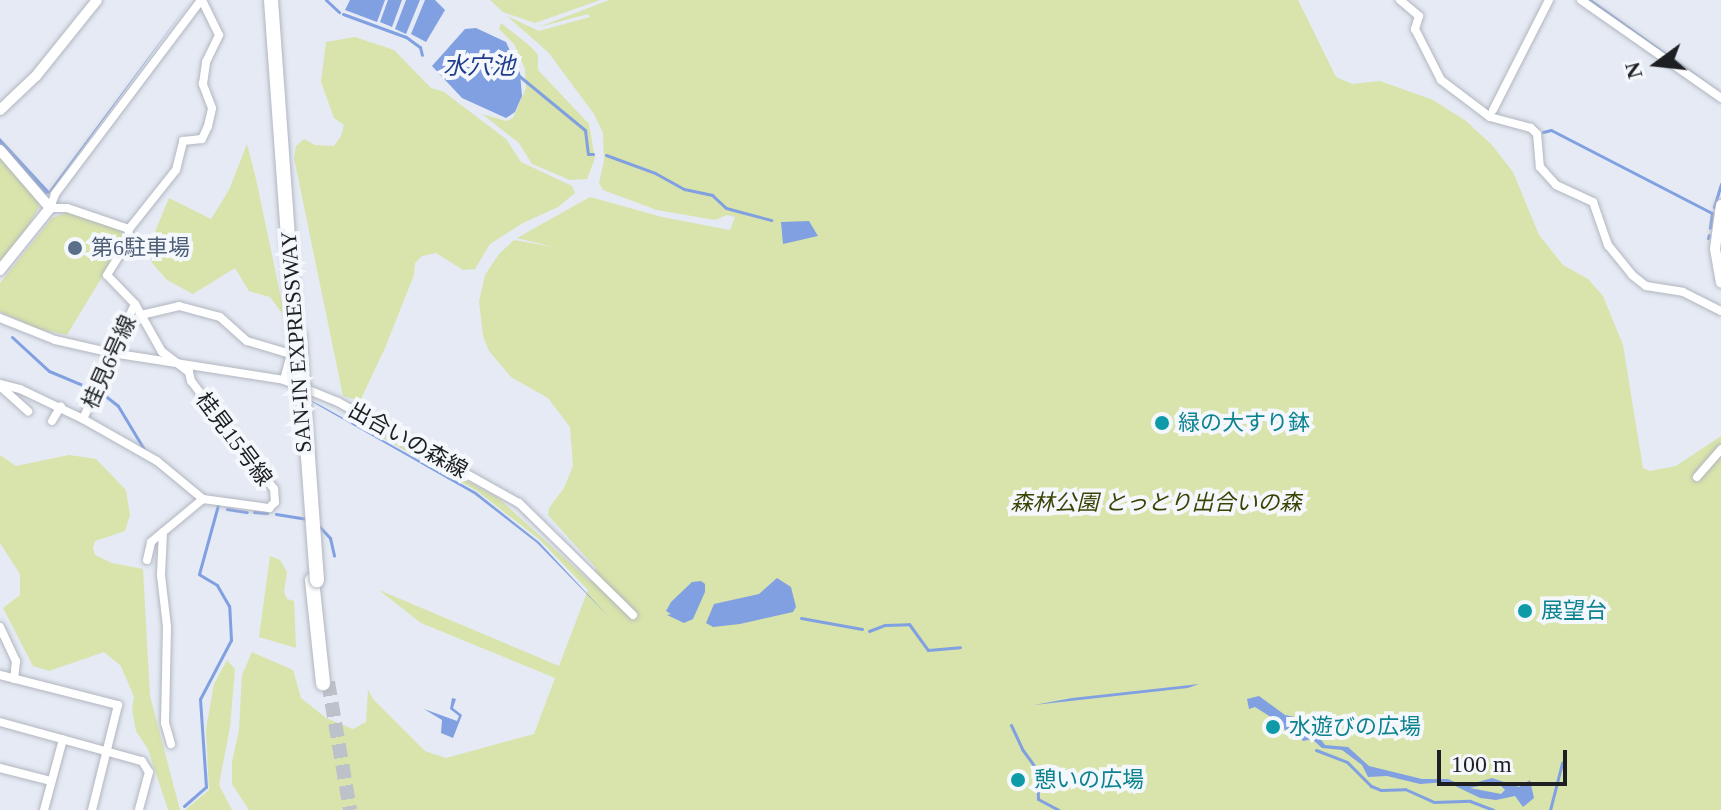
<!DOCTYPE html>
<meta charset="utf-8">
<style>
body{margin:0}
#map{position:relative;width:1721px;height:810px;overflow:hidden;background:#e5eaf4;font-family:"Times New Roman","Noto Sans JP",serif}
div>[style]{position:absolute}
.green>*{inset:0;background:#d8e4ab}
.water>*{inset:0;background:#81a0e2}
.stream>*{height:3px;margin:-1.5px;padding:0 1.5px;transform-origin:1.5px;border-radius:1.5px;background:#81a0e2}
.motorway-tunnel>*{height:14px;margin-top:-7px;transform-origin:0;background:repeating-linear-gradient(90deg,#bdc1ca 0 14px,transparent 0 21px)}
.roads{filter:drop-shadow(0 0 2px #b1b6bf) drop-shadow(0 0 2px #b1b6bf)}
.minor>*{height:8px;margin:-4px;padding:0 4px;transform-origin:4px;border-radius:4px;background:#fff}
.tertiary>*{height:10px;margin:-5px;padding:0 5px;transform-origin:5px;border-radius:5px;background:#fff}
.motorway>*{height:14px;margin:-7px;padding:0 7px;transform-origin:7px;border-radius:7px;background:#fff}
.bridges{filter:drop-shadow(0 0 2px #b1b6bf) drop-shadow(0 0 2px #b1b6bf)}
.motorway-bridge>*{height:14px;margin:-7px;padding:0 7px;transform-origin:7px;border-radius:7px;background:#fff}
.dots>*{width:22px;height:22px;translate:-50% -50%;box-sizing:border-box;border:4px solid #f4f8fd;border-radius:50%}
span{translate:-50% -50%;white-space:nowrap;text-align:center;line-height:1.15;-webkit-text-stroke:8px #f4f8fd;paint-order:stroke}
.service-label{font-size:22px;color:#4e5e75}
.left{translate:0 -50%;text-align:left}
.street-label{font-size:22px;color:#1d1f22}
.culture-label{font-size:22px;color:#0d838f}
.park-label{font-size:22px;color:#3a4304;font-style:italic}
.water-label{font-size:24px;color:#203d8b;font-style:italic}
.north{position:absolute;left:1617px;top:24px;width:80px;height:80px;-webkit-text-stroke:6px #f4f8fd;paint-order:stroke;rotate:255deg;font-size:22px;font-weight:700;line-height:32px;text-align:center;color:#1d1f22}
.north::after{content:'';display:block;margin:auto;width:28px;height:36px;background:#1d1f22;clip-path:polygon(50% 0,100% 100%,50% 72%,0 100%)}
.scale{position:absolute;left:1437px;top:750px;width:130px;height:36px;box-sizing:border-box;border:4px solid #1d1f22;border-top:0;padding-left:10px;font-size:24px;line-height:28px;white-space:nowrap;color:#1d1f22;-webkit-text-stroke:6px #f4f8fd;paint-order:stroke}
</style>
<div id="map">
<div class="green">
<i style="clip-path:polygon(490px 0,600px 0,535px 23px,503px 12px)"></i>
<i style="clip-path:polygon(609px 0,1298px 0,1336px 77px,1352px 84px,1380px 81px,1433px 100px,1466px 121px,1492px 145px,1513px 172px,1539px 235px,1563px 265px,1588px 279px,1603px 296px,1623px 345px,1643px 468px,1650px 471px,1676px 466px,1721px 436px,1721px 810px,249px 810px,232px 784px,232px 762px,239px 730px,242px 675px,252px 652px,293px 670px,301px 698px,326px 718px,353px 729px,366px 722px,368px 690px,374px 700px,425px 751px,446px 758px,534px 734px,555px 678px,421px 623px,379px 590px,559px 666px,588px 590px,540px 540px,477px 491px,351px 420px,497px 497px,591px 582px,596px 568px,548px 515px,549px 508px,564px 488px,573px 466px,570px 427px,548px 398px,511px 377px,489px 351px,483px 336px,479px 301px,485px 275px,499px 254px,514px 240px,553px 247px,517px 238px,590px 197px,662px 217px,730px 230px,735px 217px,727px 215px,715px 220px,657px 210px,603px 190px,599px 183px,604px 161px,603px 133px,594px 114px,548px 52px,507px 16px,539px 31px,590px 17px,588px 14px,539px 27px)"></i>
<i style="clip-path:polygon(501px 23px,530px 46px,538px 55px,538px 70px,589px 124px,595px 158px,587px 179px,570px 180px,532px 164px,519px 143px,482px 114px,506px 121px,513px 118px,526px 88px,525px 69px,514px 44px,499px 29px)"></i>
<i style="clip-path:polygon(355px 37px,394px 50px,431px 88px,444px 92px,506px 139px,521px 162px,572px 186px,575px 193px,558px 207px,523px 223px,490px 244px,475px 269px,463px 270px,436px 253px,422px 256px,415px 263px,414px 275px,385px 348px,360px 401px,343px 396px,294px 158px,296px 146px,304px 139px,315px 145px,334px 146px,341px 136px,344px 125px,334px 118px,321px 82px,326px 42px)"></i>
<i style="clip-path:polygon(247px 144px,256px 179px,285px 317px,270px 297px,249px 291px,235px 268px,193px 294px,167px 280px,152px 263px,150px 244px,169px 198px,211px 219px,229px 190px)"></i>
<i style="clip-path:polygon(0 157px,39px 201px,39px 207px,21px 239px,0 263px)"></i>
<i style="clip-path:polygon(68px 212px,121px 230px,126px 237px,67px 335px,38px 329px,0 312px,0 283px,52px 218px)"></i>
<i style="clip-path:polygon(0 455px,16px 466px,69px 455px,96px 459px,126px 490px,130px 515px,125px 531px,95px 541px,93px 549px,95px 555px,112px 563px,143px 569px,150px 696px,180px 810px,168px 810px,148px 749px,136px 731px,132px 709px,134px 697px,121px 666px,104px 652px,49px 671px,33px 666px,3px 608px,20px 595px,20px 574px,0 543px)"></i>
<i style="clip-path:polygon(270px 556px,280px 560px,287px 572px,284px 592px,287px 599px,294px 601px,296px 648px,259px 637px)"></i>
<i style="clip-path:polygon(227px 660px,235px 669px,230px 727px,219px 785px,232px 810px,185px 810px,209px 790px,206px 729px,214px 684px)"></i>
</div>
<div class="water">
<i style="clip-path:polygon(191px 0,49px 194px,45px 194px,0 144px,0 138px,49px 191px)"></i>
<i style="clip-path:polygon(350px 0,385px 0,377px 22px,345px 10px)"></i>
<i style="clip-path:polygon(388px 0,402px 0,392px 27px,380px 22px)"></i>
<i style="clip-path:polygon(406px 0,420px 0,406px 34px,395px 29px)"></i>
<i style="clip-path:polygon(425px 0,435px 0,445px 10px,426px 42px,411px 34px)"></i>
<i style="clip-path:polygon(1588px 0,1592px 0,1721px 92px,1660px 50px)"></i>
<i style="clip-path:polygon(476px 28px,506px 42px,520px 73px,522px 96px,515px 112px,506px 118px,462px 98px,432px 66px,465px 29px)"></i>
<i style="clip-path:polygon(809px 221px,818px 236px,783px 244px,781px 222px)"></i>
<i style="clip-path:polygon(300px 395px,320px 405px,476px 492px,539px 542px,610px 618px,537px 543px,474px 494px)"></i>
<i style="clip-path:polygon(777px 578px,791px 587px,796px 607px,793px 612px,740px 624px,713px 627px,706px 623px,714px 604px,759px 594px)"></i>
<i style="clip-path:polygon(701px 581px,705px 584px,705px 592px,693px 619px,684px 623px,667px 615px,671px 614px,666px 611px,671px 602px,692px 582px)"></i>
<i style="clip-path:polygon(1199px 684px,1188px 688px,1034px 705px,1072px 698px)"></i>
<i style="clip-path:polygon(evenodd,1259px 696px,1285px 715px,1295px 717px,1301px 728px,1309px 724px,1325px 745px,1348px 747px,1369px 766px,1422px 779px,1448px 779px,1464px 786px,1492px 778px,1519px 787px,1530px 780px,1534px 798px,1523px 807px,1515px 796px,1496px 800px,1480px 798px,1447px 782px,1420px 784px,1387px 776px,1368px 777px,1362px 765px,1342px 750px,1322px 748px,1312px 739px,1303px 741px,1297px 734px,1292px 738px,1292px 731px,1288px 737px,1282px 724px,1255px 707px,1249px 709px,1247px 699px,1259px 696px,1497px 782px,1505px 790px,1501px 794px,1470px 788px,1497px 782px)"></i>
<i style="clip-path:polygon(452px 698px,456px 699px,453px 708px,462px 715px,453px 738px,441px 733px,442px 720px,424px 709px,457px 721px,459px 716px,450px 709px)"></i>
</div>
<div class="stream">
<i style="left:326px;top:0;width:18px;rotate:43deg"></i>
<i style="left:343px;top:14px;width:67px;rotate:20.1deg"></i>
<i style="left:406px;top:37px;width:17px;rotate:36deg"></i>
<i style="left:420px;top:47px;width:8px;rotate:76deg"></i>
<i style="left:518px;top:75px;width:87px;rotate:39.4deg"></i>
<i style="left:585px;top:130px;width:24px;rotate:83deg"></i>
<i style="left:588px;top:154px;width:5px"></i>
<i style="left:1543px;top:132px;width:8px;rotate:-14deg"></i>
<i style="left:1551px;top:130px;width:181px;rotate:27.3deg"></i>
<i style="left:1712px;top:213px;width:15px;rotate:98deg"></i>
<i style="left:606px;top:155px;width:52px;rotate:20.2deg"></i>
<i style="left:655px;top:173px;width:33px;rotate:29deg"></i>
<i style="left:684px;top:189px;width:29px;rotate:12deg"></i>
<i style="left:712px;top:195px;width:19px;rotate:43deg"></i>
<i style="left:726px;top:208px;width:47px;rotate:14.9deg"></i>
<i style="left:1714px;top:207px;width:24px;rotate:-73deg"></i>
<i style="left:1708px;top:238px;width:3px;rotate:-72deg"></i>
<i style="left:12px;top:337px;width:50px;rotate:42.6deg"></i>
<i style="left:49px;top:371px;width:47px;rotate:22.7deg"></i>
<i style="left:99px;top:391px;width:24px;rotate:38deg"></i>
<i style="left:118px;top:406px;width:52px;rotate:59deg"></i>
<i style="left:227px;top:509px;width:20px;rotate:9deg"></i>
<i style="left:254px;top:512px;width:13px;rotate:4deg"></i>
<i style="left:276px;top:514px;width:33px;rotate:9deg"></i>
<i style="left:318px;top:525px;width:18px;rotate:47deg"></i>
<i style="left:330px;top:538px;width:18px;rotate:77deg"></i>
<i style="left:801px;top:618px;width:62px;rotate:10.2deg"></i>
<i style="left:869px;top:631px;width:17px;rotate:-21deg"></i>
<i style="left:885px;top:625px;width:24px;rotate:-2deg"></i>
<i style="left:909px;top:624px;width:32px;rotate:54deg"></i>
<i style="left:928px;top:650px;width:32px;rotate:-5deg"></i>
<i style="left:1011px;top:725px;width:26px;rotate:65deg"></i>
<i style="left:1022px;top:749px;width:26px;rotate:54deg"></i>
<i style="left:1037px;top:770px;width:29px;rotate:88deg"></i>
<i style="left:1038px;top:799px;width:24px;rotate:28deg"></i>
<i style="left:1316px;top:750px;width:33px;rotate:21deg"></i>
<i style="left:1347px;top:762px;width:34px;rotate:45deg"></i>
<i style="left:1371px;top:786px;width:11px;rotate:22deg"></i>
<i style="left:1381px;top:790px;width:24px;rotate:-2deg"></i>
<i style="left:1405px;top:789px;width:32px;rotate:24deg"></i>
<i style="left:1434px;top:802px;width:36px;rotate:-2deg"></i>
<i style="left:1470px;top:801px;width:25px;rotate:21deg"></i>
<i style="left:184px;top:806px;width:29px;rotate:-41deg"></i>
<i style="left:206px;top:787px;width:88px;rotate:-93.9deg"></i>
<i style="left:200px;top:699px;width:67px;rotate:-62.3deg"></i>
<i style="left:231px;top:640px;width:34px;rotate:-93deg"></i>
<i style="left:229px;top:606px;width:24px;rotate:-120deg"></i>
<i style="left:217px;top:585px;width:21px;rotate:-149deg"></i>
<i style="left:199px;top:574px;width:72px;rotate:-74.6deg"></i>
<i style="left:1550px;top:810px;width:49px;rotate:-75.7deg"></i>
</div>
<div class="motorway-tunnel">
<i style="left:328px;top:682px;width:130px;rotate:80.2deg"></i>
</div>
<div class="roads">
<div class="minor">
<i style="left:1400px;top:0;width:25px;rotate:40deg"></i>
<i style="left:1419px;top:16px;width:14px;rotate:107deg"></i>
<i style="left:1415px;top:29px;width:57px;rotate:63deg"></i>
<i style="left:1441px;top:80px;width:61px;rotate:37.1deg"></i>
<i style="left:1490px;top:117px;width:42px;rotate:15deg"></i>
<i style="left:1531px;top:128px;width:8px;rotate:45deg"></i>
<i style="left:1537px;top:134px;width:33px;rotate:85deg"></i>
<i style="left:1540px;top:167px;width:24px;rotate:48deg"></i>
<i style="left:1556px;top:185px;width:41px;rotate:24.7deg"></i>
<i style="left:1593px;top:202px;width:46px;rotate:70.8deg"></i>
<i style="left:1608px;top:245px;width:38px;rotate:51deg"></i>
<i style="left:1632px;top:275px;width:18px;rotate:38deg"></i>
<i style="left:1646px;top:286px;width:37px;rotate:9deg"></i>
<i style="left:1683px;top:292px;width:42px;rotate:26.6deg"></i>
<i style="left:1581px;top:0;width:171px;rotate:35deg"></i>
<i style="left:1493px;top:110px;width:123px;rotate:-63deg"></i>
<i style="left:129px;top:229px;width:65px;rotate:-161.3deg"></i>
<i style="left:67px;top:208px;width:17px;rotate:180deg"></i>
<i style="left:50px;top:208px;width:15px;rotate:-70deg"></i>
<i style="left:55px;top:194px;width:243px;rotate:-53deg"></i>
<i style="left:141px;top:315px;width:39px;rotate:-13deg"></i>
<i style="left:179px;top:306px;width:42px;rotate:15deg"></i>
<i style="left:220px;top:317px;width:36px;rotate:42deg"></i>
<i style="left:247px;top:341px;width:46px;rotate:16.5deg"></i>
<i style="left:291px;top:354px;width:27px;rotate:105deg"></i>
<i style="left:0;top:318px;width:59px;rotate:21.8deg"></i>
<i style="left:55px;top:340px;width:58px;rotate:12.8deg"></i>
<i style="left:112px;top:353px;width:174px;rotate:8.9deg"></i>
<i style="left:284px;top:380px;width:58px;rotate:22.2deg"></i>
<i style="left:338px;top:402px;width:207px;rotate:29.2deg"></i>
<i style="left:519px;top:503px;width:160px;rotate:44.5deg"></i>
<i style="left:0;top:384px;width:21px;rotate:14deg"></i>
<i style="left:20px;top:389px;width:70px;rotate:25.5deg"></i>
<i style="left:83px;top:419px;width:85px;rotate:29.6deg"></i>
<i style="left:157px;top:461px;width:60px;rotate:39.6deg"></i>
<i style="left:203px;top:499px;width:67px;rotate:7.8deg"></i>
<i style="left:269px;top:508px;width:8px;rotate:-45deg"></i>
<i style="left:275px;top:502px;width:13px;rotate:-94deg"></i>
<i style="left:274px;top:489px;width:136px;rotate:-127.5deg"></i>
<i style="left:191px;top:381px;width:9px;rotate:-103deg"></i>
<i style="left:189px;top:372px;width:34px;rotate:-143deg"></i>
<i style="left:162px;top:352px;width:55px;rotate:-119.4deg"></i>
<i style="left:135px;top:304px;width:40px;rotate:-134deg"></i>
<i style="left:107px;top:275px;width:39px;rotate:-58deg"></i>
<i style="left:128px;top:242px;width:13px;rotate:-86deg"></i>
<i style="left:129px;top:229px;width:75px;rotate:-51.5deg"></i>
<i style="left:176px;top:170px;width:30px;rotate:-76deg"></i>
<i style="left:183px;top:141px;width:19px;rotate:-6deg"></i>
<i style="left:202px;top:139px;width:14px;rotate:-65deg"></i>
<i style="left:208px;top:126px;width:18px;rotate:-77deg"></i>
<i style="left:212px;top:108px;width:26px;rotate:-111deg"></i>
<i style="left:203px;top:84px;width:22px;rotate:-82deg"></i>
<i style="left:206px;top:62px;width:30px;rotate:-64deg"></i>
<i style="left:219px;top:35px;width:39px;rotate:-116deg"></i>
<i style="left:0;top:386px;width:38px;rotate:42deg"></i>
<i style="left:83px;top:419px;width:126px;rotate:-65.7deg"></i>
<i style="left:52px;top:421px;width:17px;rotate:-59deg"></i>
<i style="left:1697px;top:477px;width:37px;rotate:-49deg"></i>
<i style="left:163px;top:532px;width:43px;rotate:92.7deg"></i>
<i style="left:161px;top:575px;width:52px;rotate:83.4deg"></i>
<i style="left:167px;top:627px;width:96px;rotate:91.2deg"></i>
<i style="left:165px;top:723px;width:22px;rotate:74deg"></i>
<i style="left:147px;top:560px;width:18px;rotate:-77deg"></i>
<i style="left:151px;top:542px;width:67px;rotate:-39.6deg"></i>
<i style="left:0;top:627px;width:38px;rotate:65deg"></i>
<i style="left:16px;top:661px;width:18px;rotate:96deg"></i>
<i style="left:0;top:675px;width:122px;rotate:14.3deg"></i>
<i style="left:118px;top:705px;width:108px;rotate:103.9deg"></i>
<i style="left:0;top:722px;width:147px;rotate:15.4deg"></i>
<i style="left:142px;top:761px;width:13px;rotate:58deg"></i>
<i style="left:149px;top:772px;width:39px;rotate:105deg"></i>
<i style="left:0;top:768px;width:53px;rotate:14.3deg"></i>
<i style="left:44px;top:810px;width:73px;rotate:-75deg"></i>
</div>
<div class="tertiary">
<i style="left:0;top:110px;width:50px;rotate:-43.4deg"></i>
<i style="left:36px;top:76px;width:97px;rotate:-51.2deg"></i>
<i style="left:0;top:150px;width:77px;rotate:49.2deg"></i>
<i style="left:50px;top:208px;width:80px;rotate:128.9deg"></i>
<i style="left:1721px;top:205px;width:44px;rotate:97.8deg"></i>
<i style="left:1715px;top:249px;width:34px;rotate:80deg"></i>
</div>
<div class="motorway">
<i style="left:271px;top:0;width:337px;rotate:85.9deg"></i>
<i style="left:312px;top:580px;width:104px;rotate:83.9deg"></i>
</div>
</div>
<div class="bridges">
<div class="motorway-bridge">
<i style="left:299px;top:335px;width:246px;rotate:85.8deg"></i>
</div>
</div>
<div class="dots">
<i style="left:75px;top:248px;background:#5c6f8a"></i>
<i style="left:1162px;top:423px;background:#0f9aa8"></i>
<i style="left:1525px;top:611px;background:#0f9aa8"></i>
<i style="left:1273px;top:727px;background:#0f9aa8"></i>
<i style="left:1018px;top:780px;background:#0f9aa8"></i>
</div>
<div class="service-label">
<span class="left" style="left:91px;top:248px">第6駐車場</span>
</div>
<div class="street-label">
<span style="left:296px;top:342px;rotate:-94deg">SAN-IN EXPRESSWAY</span>
<span style="left:109px;top:362px;rotate:-66deg">桂見6号線</span>
<span style="left:234px;top:439px;rotate:53deg">桂見15号線</span>
<span style="left:408px;top:440px;rotate:29deg">出合いの森線</span>
</div>
<div class="culture-label">
<span class="left" style="left:1178px;top:423px">緑の大すり鉢</span>
<span class="left" style="left:1541px;top:611px">展望台</span>
<span class="left" style="left:1289px;top:727px">水遊びの広場</span>
<span class="left" style="left:1034px;top:780px">憩いの広場</span>
</div>
<div class="park-label">
<span style="left:1156px;top:503px">森林公園 とっとり出合いの森</span>
</div>
<div class="water-label">
<span style="left:479px;top:67px">水穴池</span>
</div>
<div class="north">N</div>
<div class="scale">100 m</div>
</div>
